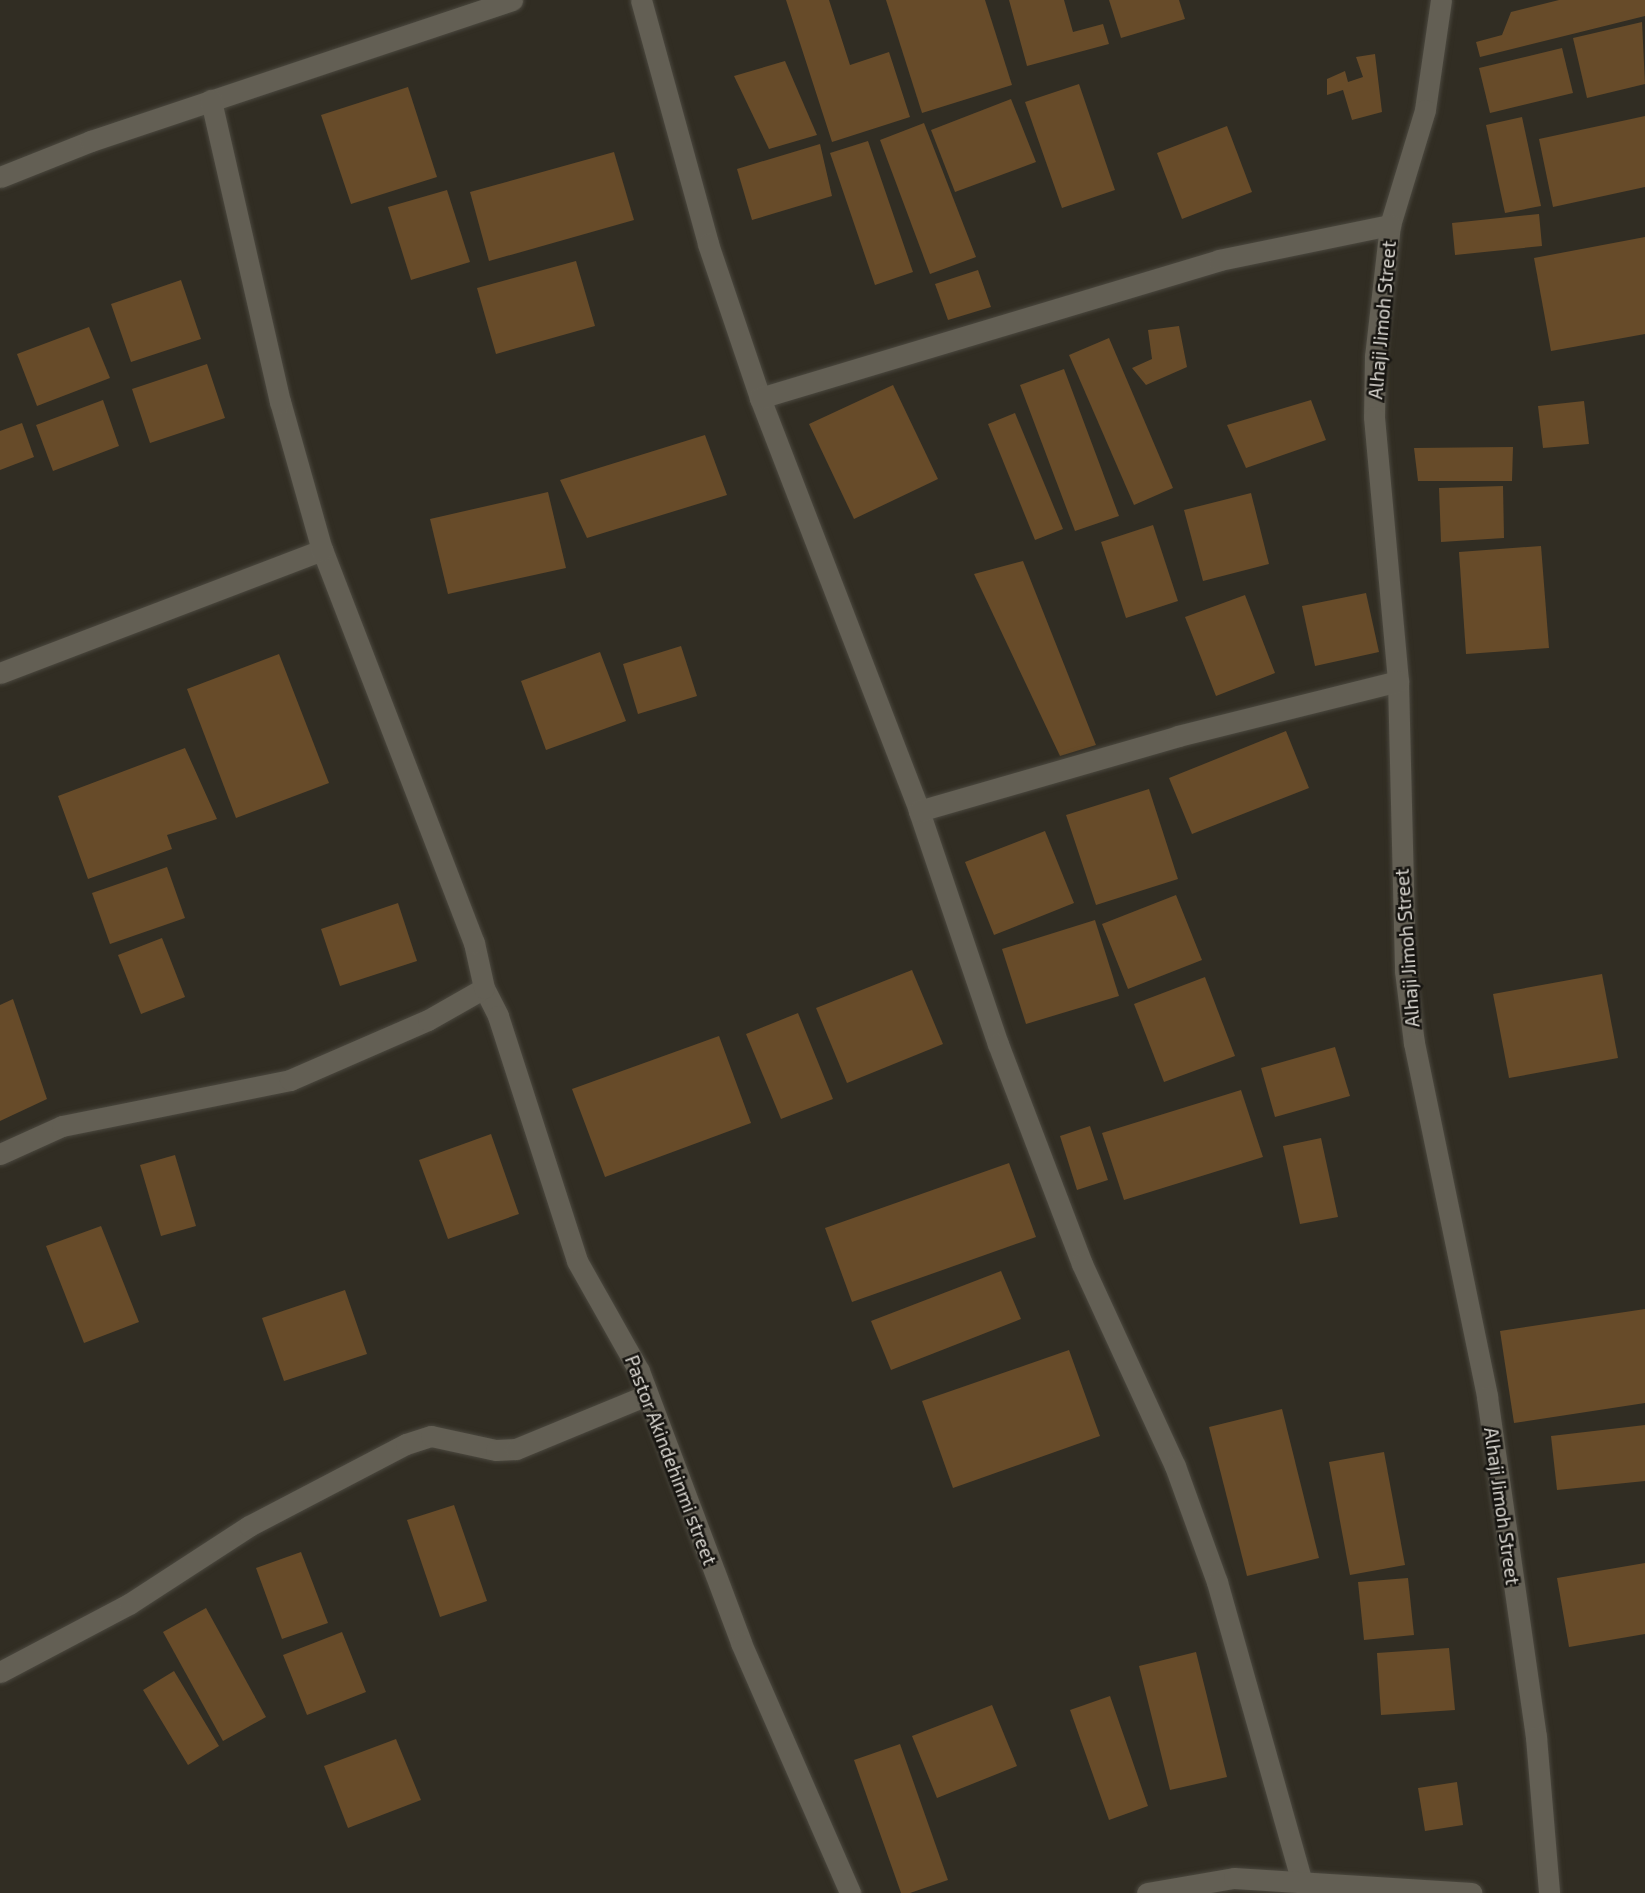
<!DOCTYPE html>
<style>
body{margin:0}
#map{position:relative;width:1645px;height:1893px;overflow:hidden;background:#312d23;font-family:"Exo 2",sans-serif}
div>[style]{position:absolute}
.building>*{inset:0;background:#674b29}
.roads{filter:drop-shadow(0 0 2px #4b483f) drop-shadow(0 0 2px #4b483f)}
.street>*{height:21px;margin:-10.5px;padding:0 10.5px;transform-origin:10.5px;border-radius:10.5px;background:#635f54}
span{translate:-50% -50%;white-space:nowrap;text-align:center;line-height:1.15;-webkit-text-stroke:5px #171511;paint-order:stroke}
.street-label{font-size:19px;color:#dbd8d2}
</style>
<div id="map">
<div class="building">
<i style="clip-path:polygon(786px 0,829px 0,850px 65px,889px 52px,910px 117px,832px 142px)"></i>
<i style="clip-path:polygon(886px 0,985px 0,1012px 85px,922px 113px)"></i>
<i style="clip-path:polygon(1009px 0,1064px 0,1073px 32px,1103px 24px,1109px 44px,1027px 66px)"></i>
<i style="clip-path:polygon(1109px 0,1179px 0,1185px 19px,1121px 38px)"></i>
<i style="clip-path:polygon(1559px 0,1645px 0,1645px 16px,1480px 57px,1476px 42px,1502px 35px,1511px 12px)"></i>
<i style="clip-path:polygon(1642px 22px,1645px 84px,1587px 98px,1573px 38px)"></i>
<i style="clip-path:polygon(1562px 48px,1573px 93px,1490px 113px,1479px 68px)"></i>
<i style="clip-path:polygon(1375px 54px,1382px 112px,1352px 120px,1343px 90px,1327px 95px,1327px 79px,1345px 71px,1348px 82px,1363px 77px,1356px 57px)"></i>
<i style="clip-path:polygon(785px 61px,817px 135px,769px 149px,734px 76px)"></i>
<i style="clip-path:polygon(1079px 84px,1115px 190px,1062px 208px,1025px 102px)"></i>
<i style="clip-path:polygon(408px 87px,437px 177px,351px 204px,321px 115px)"></i>
<i style="clip-path:polygon(1011px 99px,1036px 162px,955px 192px,931px 130px)"></i>
<i style="clip-path:polygon(1645px 116px,1645px 187px,1553px 207px,1539px 139px)"></i>
<i style="clip-path:polygon(1522px 117px,1541px 206px,1505px 213px,1486px 125px)"></i>
<i style="clip-path:polygon(924px 123px,976px 257px,930px 274px,880px 140px)"></i>
<i style="clip-path:polygon(1227px 126px,1252px 192px,1182px 219px,1157px 153px)"></i>
<i style="clip-path:polygon(868px 141px,913px 272px,875px 285px,830px 153px)"></i>
<i style="clip-path:polygon(820px 144px,832px 196px,752px 220px,737px 169px)"></i>
<i style="clip-path:polygon(614px 152px,634px 220px,489px 261px,470px 192px)"></i>
<i style="clip-path:polygon(447px 190px,470px 262px,411px 280px,388px 207px)"></i>
<i style="clip-path:polygon(1539px 214px,1542px 246px,1455px 255px,1452px 223px)"></i>
<i style="clip-path:polygon(1645px 237px,1645px 334px,1551px 351px,1534px 258px)"></i>
<i style="clip-path:polygon(576px 261px,595px 326px,496px 354px,477px 288px)"></i>
<i style="clip-path:polygon(978px 270px,991px 307px,948px 320px,935px 284px)"></i>
<i style="clip-path:polygon(181px 280px,201px 339px,131px 362px,111px 304px)"></i>
<i style="clip-path:polygon(1179px 326px,1187px 367px,1146px 385px,1132px 368px,1152px 359px,1148px 330px)"></i>
<i style="clip-path:polygon(89px 327px,110px 378px,37px 406px,17px 354px)"></i>
<i style="clip-path:polygon(1109px 338px,1173px 488px,1134px 505px,1069px 355px)"></i>
<i style="clip-path:polygon(207px 364px,225px 418px,150px 443px,132px 389px)"></i>
<i style="clip-path:polygon(1064px 369px,1119px 516px,1075px 531px,1020px 385px)"></i>
<i style="clip-path:polygon(893px 385px,938px 479px,854px 519px,809px 424px)"></i>
<i style="clip-path:polygon(103px 400px,119px 446px,53px 471px,36px 425px)"></i>
<i style="clip-path:polygon(1311px 400px,1326px 440px,1246px 468px,1227px 425px)"></i>
<i style="clip-path:polygon(1584px 401px,1589px 444px,1543px 448px,1538px 406px)"></i>
<i style="clip-path:polygon(1015px 413px,1063px 529px,1035px 540px,988px 424px)"></i>
<i style="clip-path:polygon(22px 423px,34px 457px,0 470px,0 431px)"></i>
<i style="clip-path:polygon(705px 435px,727px 495px,587px 538px,560px 480px)"></i>
<i style="clip-path:polygon(1513px 447px,1512px 481px,1418px 481px,1414px 448px)"></i>
<i style="clip-path:polygon(1503px 486px,1504px 538px,1441px 542px,1439px 488px)"></i>
<i style="clip-path:polygon(548px 492px,566px 568px,448px 594px,430px 519px)"></i>
<i style="clip-path:polygon(1251px 493px,1269px 564px,1203px 581px,1184px 510px)"></i>
<i style="clip-path:polygon(1153px 525px,1178px 601px,1126px 618px,1101px 542px)"></i>
<i style="clip-path:polygon(1541px 546px,1549px 648px,1466px 654px,1459px 552px)"></i>
<i style="clip-path:polygon(1023px 561px,1096px 745px,1060px 756px,974px 574px)"></i>
<i style="clip-path:polygon(1366px 593px,1379px 652px,1315px 666px,1302px 606px)"></i>
<i style="clip-path:polygon(1245px 595px,1275px 673px,1216px 696px,1185px 617px)"></i>
<i style="clip-path:polygon(681px 646px,697px 696px,638px 714px,623px 664px)"></i>
<i style="clip-path:polygon(600px 652px,626px 721px,546px 750px,521px 681px)"></i>
<i style="clip-path:polygon(279px 654px,329px 783px,236px 818px,187px 689px)"></i>
<i style="clip-path:polygon(1286px 731px,1309px 788px,1192px 834px,1169px 778px)"></i>
<i style="clip-path:polygon(185px 748px,217px 819px,167px 835px,172px 849px,88px 879px,58px 796px)"></i>
<i style="clip-path:polygon(1149px 789px,1178px 879px,1096px 905px,1066px 815px)"></i>
<i style="clip-path:polygon(1045px 831px,1074px 903px,994px 935px,965px 862px)"></i>
<i style="clip-path:polygon(167px 867px,185px 918px,110px 944px,92px 893px)"></i>
<i style="clip-path:polygon(1176px 895px,1202px 960px,1128px 989px,1102px 924px)"></i>
<i style="clip-path:polygon(398px 903px,417px 961px,340px 986px,321px 929px)"></i>
<i style="clip-path:polygon(1095px 920px,1119px 996px,1026px 1024px,1002px 949px)"></i>
<i style="clip-path:polygon(162px 938px,185px 997px,141px 1014px,118px 955px)"></i>
<i style="clip-path:polygon(912px 970px,943px 1044px,847px 1083px,816px 1008px)"></i>
<i style="clip-path:polygon(1602px 974px,1618px 1058px,1509px 1078px,1493px 994px)"></i>
<i style="clip-path:polygon(1205px 977px,1235px 1056px,1164px 1082px,1134px 1004px)"></i>
<i style="clip-path:polygon(13px 999px,47px 1099px,0 1121px,0 1005px)"></i>
<i style="clip-path:polygon(798px 1013px,833px 1099px,781px 1119px,746px 1034px)"></i>
<i style="clip-path:polygon(719px 1036px,751px 1123px,605px 1177px,572px 1089px)"></i>
<i style="clip-path:polygon(1335px 1047px,1350px 1096px,1275px 1117px,1261px 1068px)"></i>
<i style="clip-path:polygon(1241px 1090px,1263px 1157px,1124px 1200px,1102px 1133px)"></i>
<i style="clip-path:polygon(1090px 1126px,1108px 1180px,1077px 1190px,1060px 1136px)"></i>
<i style="clip-path:polygon(491px 1134px,519px 1214px,448px 1239px,419px 1160px)"></i>
<i style="clip-path:polygon(1321px 1138px,1338px 1217px,1300px 1224px,1283px 1146px)"></i>
<i style="clip-path:polygon(175px 1155px,196px 1226px,161px 1236px,140px 1165px)"></i>
<i style="clip-path:polygon(1009px 1163px,1036px 1237px,852px 1302px,825px 1228px)"></i>
<i style="clip-path:polygon(101px 1226px,139px 1322px,84px 1343px,46px 1246px)"></i>
<i style="clip-path:polygon(1001px 1271px,1021px 1319px,891px 1370px,871px 1321px)"></i>
<i style="clip-path:polygon(345px 1290px,367px 1354px,284px 1381px,262px 1318px)"></i>
<i style="clip-path:polygon(1645px 1309px,1645px 1403px,1514px 1423px,1500px 1331px)"></i>
<i style="clip-path:polygon(1069px 1350px,1100px 1436px,953px 1488px,922px 1401px)"></i>
<i style="clip-path:polygon(1282px 1409px,1319px 1558px,1247px 1576px,1209px 1427px)"></i>
<i style="clip-path:polygon(1645px 1425px,1645px 1481px,1557px 1490px,1551px 1436px)"></i>
<i style="clip-path:polygon(1384px 1452px,1405px 1565px,1350px 1575px,1329px 1462px)"></i>
<i style="clip-path:polygon(454px 1505px,487px 1601px,440px 1617px,407px 1520px)"></i>
<i style="clip-path:polygon(301px 1552px,328px 1623px,282px 1639px,256px 1568px)"></i>
<i style="clip-path:polygon(1645px 1563px,1645px 1634px,1569px 1647px,1557px 1578px)"></i>
<i style="clip-path:polygon(1408px 1578px,1414px 1635px,1364px 1640px,1358px 1582px)"></i>
<i style="clip-path:polygon(206px 1608px,266px 1717px,223px 1741px,163px 1632px)"></i>
<i style="clip-path:polygon(342px 1632px,366px 1692px,307px 1715px,283px 1655px)"></i>
<i style="clip-path:polygon(1449px 1648px,1455px 1710px,1381px 1715px,1377px 1653px)"></i>
<i style="clip-path:polygon(1196px 1652px,1227px 1777px,1170px 1790px,1139px 1666px)"></i>
<i style="clip-path:polygon(174px 1671px,219px 1746px,188px 1765px,143px 1690px)"></i>
<i style="clip-path:polygon(1110px 1696px,1148px 1806px,1109px 1820px,1070px 1710px)"></i>
<i style="clip-path:polygon(992px 1705px,1017px 1766px,937px 1798px,912px 1736px)"></i>
<i style="clip-path:polygon(396px 1739px,421px 1800px,348px 1828px,324px 1766px)"></i>
<i style="clip-path:polygon(900px 1744px,948px 1880px,910px 1893px,901px 1893px,854px 1760px)"></i>
<i style="clip-path:polygon(1457px 1782px,1463px 1825px,1425px 1831px,1418px 1788px)"></i>
</div>
<div class="roads">
<div class="street">
<i style="left:641px;top:0;width:253px;rotate:74.6deg"></i>
<i style="left:708px;top:244px;width:163px;rotate:71.3deg"></i>
<i style="left:760px;top:398px;width:443px;rotate:68.9deg"></i>
<i style="left:919px;top:811px;width:246px;rotate:71.3deg"></i>
<i style="left:998px;top:1044px;width:235px;rotate:69.1deg"></i>
<i style="left:1082px;top:1264px;width:222px;rotate:65.3deg"></i>
<i style="left:1175px;top:1466px;width:123px;rotate:70.1deg"></i>
<i style="left:1217px;top:1582px;width:312px;rotate:74.2deg"></i>
<i style="left:1441px;top:0;width:111px;rotate:98.3deg"></i>
<i style="left:1425px;top:110px;width:120px;rotate:106.9deg"></i>
<i style="left:1390px;top:225px;width:132px;rotate:96.5deg"></i>
<i style="left:1375px;top:356px;width:61px;rotate:90.9deg"></i>
<i style="left:1374px;top:417px;width:265px;rotate:84.8deg"></i>
<i style="left:1398px;top:681px;width:290px;rotate:88.6deg"></i>
<i style="left:1405px;top:971px;width:73px;rotate:82.9deg"></i>
<i style="left:1414px;top:1043px;width:361px;rotate:78.3deg"></i>
<i style="left:1487px;top:1397px;width:344px;rotate:81.8deg"></i>
<i style="left:1536px;top:1737px;width:157px;rotate:85.2deg"></i>
<i style="left:0;top:177px;width:98px;rotate:-21.6deg"></i>
<i style="left:91px;top:141px;width:444px;rotate:-18.5deg"></i>
<i style="left:760px;top:398px;width:479px;rotate:-16.7deg"></i>
<i style="left:1219px;top:260px;width:175px;rotate:-11.6deg"></i>
<i style="left:0;top:673px;width:345px;rotate:-20.9deg"></i>
<i style="left:919px;top:811px;width:270px;rotate:-16.1deg"></i>
<i style="left:1178px;top:736px;width:227px;rotate:-14deg"></i>
<i style="left:484px;top:988px;width:31px;rotate:63deg"></i>
<i style="left:498px;top:1016px;width:257px;rotate:72.1deg"></i>
<i style="left:577px;top:1261px;width:126px;rotate:60.6deg"></i>
<i style="left:639px;top:1371px;width:290px;rotate:69.4deg"></i>
<i style="left:741px;top:1643px;width:273px;rotate:66.4deg"></i>
<i style="left:0;top:1154px;width:68px;rotate:-24.3deg"></i>
<i style="left:62px;top:1126px;width:233px;rotate:-11.4deg"></i>
<i style="left:290px;top:1080px;width:150px;rotate:-23.5deg"></i>
<i style="left:428px;top:1020px;width:64px;rotate:-29.7deg"></i>
<i style="left:484px;top:988px;width:46px;rotate:-102.5deg"></i>
<i style="left:474px;top:943px;width:421px;rotate:-111.1deg"></i>
<i style="left:322px;top:550px;width:154px;rotate:-105.8deg"></i>
<i style="left:280px;top:402px;width:310px;rotate:-102.9deg"></i>
<i style="left:0;top:1672px;width:146px;rotate:-27.8deg"></i>
<i style="left:129px;top:1604px;width:143px;rotate:-33deg"></i>
<i style="left:249px;top:1526px;width:177px;rotate:-27.6deg"></i>
<i style="left:406px;top:1444px;width:26px;rotate:-18deg"></i>
<i style="left:431px;top:1436px;width:66px;rotate:12.2deg"></i>
<i style="left:496px;top:1450px;width:20px;rotate:-3deg"></i>
<i style="left:516px;top:1449px;width:142px;rotate:-22.4deg"></i>
<i style="left:1147px;top:1893px;width:88px;rotate:-9.8deg"></i>
<i style="left:1234px;top:1878px;width:238px;rotate:3.6deg"></i>
</div>
</div>
<div class="street-label">
<span style="left:1382px;top:320px;rotate:-85deg">Alhaji Jimoh Street</span>
<span style="left:1407px;top:948px;rotate:-94deg">Alhaji Jimoh Street</span>
<span style="left:671px;top:1460px;rotate:69deg">Pastor Akindehinmi street</span>
<span style="left:1502px;top:1506px;rotate:82deg">Alhaji Jimoh Street</span>
</div>
</div>
